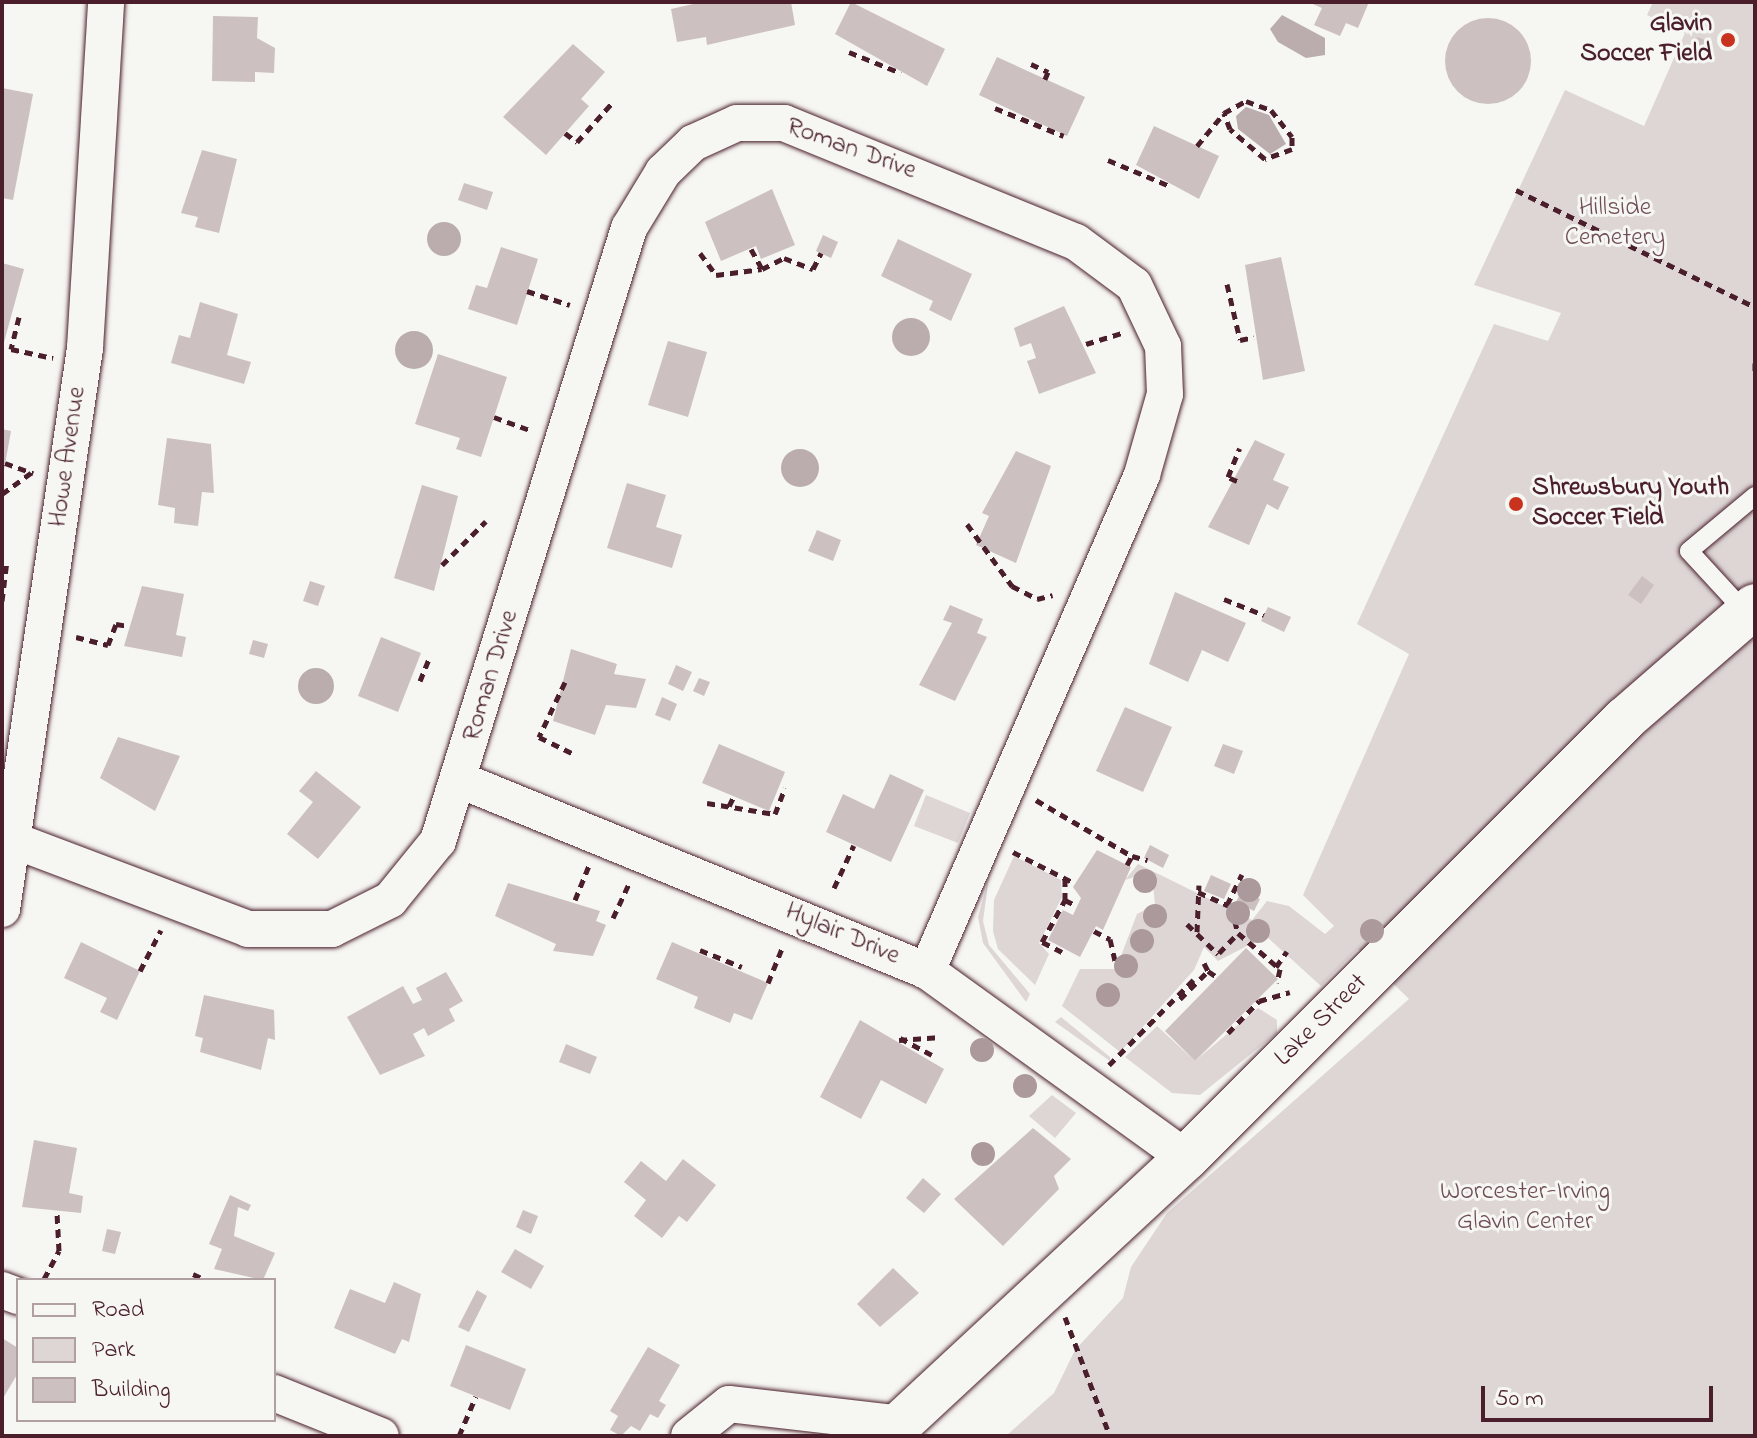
<!DOCTYPE html>
<style>
body{margin:0}
#map{position:relative;width:1757px;height:1438px;overflow:hidden;background:#f6f6f2;font-family:"Indie Flower",sans-serif}
div>[style]{position:absolute}
.green>*{inset:0;background:#ddd6d5}
.water>*{inset:0;background:#bbadae}
.round{border-radius:50%}
.building>*{inset:0;background:#ccc1c0}
.path>*{height:5px;margin-top:-2.5px;transform-origin:0;background:repeating-linear-gradient(90deg,#4a1f2b 0 8px,transparent 0 14px)}
.roads{filter:drop-shadow(0 0 2px #4a1f2b) drop-shadow(0 0 2px #4a1f2b)}
.lane>*{height:18px;margin:-9px;padding:0 9px;transform-origin:9px;border-radius:9px;background:#f6f6f2}
.street>*{height:36px;margin:-18px;padding:0 18px;transform-origin:18px;border-radius:18px;background:#f6f6f2}
.secondary>*{height:44px;margin:-22px;padding:0 22px;transform-origin:22px;border-radius:22px;background:#f6f6f2}
.trees>*{width:24px;height:24px;margin:-12px;border-radius:50%;background:#ac999c}
.dots>*{width:22px;height:22px;translate:-50% -50%;box-sizing:border-box;border:4px solid #f6f6f2;border-radius:50%}
span{translate:-50% -50%;white-space:nowrap;text-align:center;line-height:1.15;-webkit-text-stroke:6px #f6f6f2;paint-order:stroke}
.poi-label{font-size:26px;color:#4a1f2b;font-weight:700}
.right{translate:-100% -50%;text-align:right}
.left{translate:0 -50%;text-align:left}
.street-label{font-size:26px;color:#4a1f2b}
.park-label{font-size:26px;color:#6f4d56}
.frame{position:absolute;inset:0;border:4px solid #4a1f2b;pointer-events:none}
.legend{position:absolute;left:16px;top:1278px;width:260px;height:144px;box-sizing:border-box;background:#f6f6f2;border:2px solid #b1a0a2;margin:0;padding:10px 14px;list-style:none;font-size:24px;color:#4a1f2b}
.legend li{display:flex;align-items:center;gap:16px;height:40px}
.legend b{width:40px;border:2px solid #b1a0a2}
.scale{position:absolute;left:1481px;top:1386px;width:232px;height:36px;box-sizing:border-box;border:4px solid #4a1f2b;border-top:0;padding-left:10px;font-size:24px;line-height:28px;white-space:nowrap;color:#4a1f2b;-webkit-text-stroke:6px #f6f6f2;paint-order:stroke}
</style>
<div id="map">
<div class="green">
<i style="clip-path:polygon(1653px 2px,1755px 2px,1755px 1436px,1006px 1436px,1054px 1393px,1075px 1350px,1123px 1298px,1131px 1267px,1167px 1213px,1409px 999px,1358px 949px,1321px 986px,1266px 936px,1218px 961px,1204px 947px,1194px 970px,1120px 1052px,1062px 1006px,1080px 969px,1116px 969px,1137px 914px,1155px 905px,1153px 883px,1141px 875px,1125px 880px,1138px 864px,1252px 920px,1267px 901px,1289px 906px,1325px 934px,1334px 926px,1303px 895px,1409px 654px,1357px 624px,1494px 324px,1548px 341px,1561px 313px,1474px 285px,1565px 90px,1644px 126px,1685px 33px,1647px 15px)"></i>
<i style="clip-path:polygon(926px 795px,970px 813px,958px 843px,914px 826px)"></i>
<i style="clip-path:polygon(1014px 856px,1061px 880px,1062px 897px,1039px 943px,1049px 954px,1035px 985px,998px 949px,993px 931px,994px 900px)"></i>
<i style="clip-path:polygon(989px 877px,983px 921px,989px 945px,1030px 994px,1026px 1002px,983px 943px,978px 917px)"></i>
<i style="clip-path:polygon(1258px 1008px,1277px 1020px,1277px 1033px,1200px 1095px,1172px 1093px,1125px 1057px,1157px 1026px,1195px 1061px)"></i>
<i style="clip-path:polygon(1061px 1017px,1110px 1057px,1110px 1061px,1055px 1022px)"></i>
<i style="clip-path:polygon(1052px 1095px,1076px 1113px,1055px 1138px,1029px 1116px)"></i>
</div>
<div class="water">
<i style="clip-path:polygon(1282px 15px,1325px 38px,1325px 55px,1306px 58px,1278px 42px,1270px 29px)"></i>
<i style="clip-path:polygon(1246px 107px,1269px 115px,1286px 144px,1270px 154px,1238px 129px,1236px 116px)"></i>
<i class="round" style="left:427px;top:222px;width:34px;height:34px"></i>
<i class="round" style="left:892px;top:318px;width:38px;height:38px"></i>
<i class="round" style="left:395px;top:331px;width:38px;height:38px"></i>
<i class="round" style="left:781px;top:449px;width:38px;height:38px"></i>
<i class="round" style="left:298px;top:668px;width:36px;height:36px"></i>
</div>
<div class="building">
<i style="clip-path:polygon(702px 2px,791px 2px,795px 25px,707px 45px,706px 37px,677px 42px,671px 9px)"></i>
<i style="clip-path:polygon(851px 2px,945px 49px,927px 86px,835px 34px)"></i>
<i style="clip-path:polygon(1308px 2px,1369px 2px,1358px 28px,1346px 23px,1340px 36px,1314px 25px,1322px 8px)"></i>
<i style="clip-path:polygon(213px 16px,258px 17px,257px 38px,275px 48px,274px 73px,255px 72px,255px 82px,212px 81px)"></i>
<i class="round" style="left:1445px;top:18px;width:86px;height:86px"></i>
<i style="clip-path:polygon(1697px 37px,1708px 41px,1704px 51px,1693px 47px)"></i>
<i style="clip-path:polygon(573px 44px,605px 72px,581px 99px,589px 106px,546px 155px,503px 117px)"></i>
<i style="clip-path:polygon(997px 57px,1085px 97px,1067px 136px,979px 95px)"></i>
<i style="clip-path:polygon(2px 88px,33px 94px,13px 200px,2px 198px)"></i>
<i style="clip-path:polygon(1154px 126px,1219px 156px,1199px 199px,1136px 165px)"></i>
<i style="clip-path:polygon(202px 150px,237px 159px,219px 233px,195px 227px,198px 217px,181px 213px)"></i>
<i style="clip-path:polygon(464px 183px,493px 192px,487px 210px,458px 200px)"></i>
<i style="clip-path:polygon(772px 189px,795px 245px,761px 259px,756px 246px,721px 261px,705px 222px)"></i>
<i style="clip-path:polygon(823px 235px,838px 242px,831px 258px,816px 251px)"></i>
<i style="clip-path:polygon(898px 239px,972px 274px,951px 321px,929px 310px,933px 301px,881px 276px)"></i>
<i style="clip-path:polygon(501px 247px,538px 259px,517px 325px,468px 309px,476px 285px,487px 288px)"></i>
<i style="clip-path:polygon(1281px 257px,1305px 371px,1263px 380px,1245px 265px)"></i>
<i style="clip-path:polygon(2px 263px,24px 269px,3px 346px,2px 346px)"></i>
<i style="clip-path:polygon(200px 302px,238px 314px,227px 355px,251px 362px,244px 384px,171px 363px,179px 335px,190px 338px)"></i>
<i style="clip-path:polygon(1064px 306px,1096px 373px,1039px 394px,1027px 361px,1036px 358px,1031px 343px,1020px 347px,1014px 328px)"></i>
<i style="clip-path:polygon(668px 341px,707px 352px,688px 417px,648px 405px)"></i>
<i style="clip-path:polygon(438px 354px,507px 377px,481px 457px,456px 449px,460px 438px,415px 424px)"></i>
<i style="clip-path:polygon(2px 429px,11px 431px,4px 470px,2px 470px)"></i>
<i style="clip-path:polygon(167px 438px,211px 444px,214px 493px,202px 492px,198px 526px,174px 523px,175px 508px,158px 505px)"></i>
<i style="clip-path:polygon(1255px 440px,1285px 454px,1273px 480px,1289px 487px,1278px 510px,1267px 504px,1249px 545px,1208px 527px)"></i>
<i style="clip-path:polygon(1016px 451px,1051px 466px,1016px 563px,976px 545px,989px 516px,982px 513px)"></i>
<i style="clip-path:polygon(627px 483px,666px 495px,656px 527px,682px 535px,672px 568px,607px 548px)"></i>
<i style="clip-path:polygon(422px 485px,458px 496px,434px 591px,394px 578px)"></i>
<i style="clip-path:polygon(817px 530px,841px 540px,833px 561px,808px 551px)"></i>
<i style="clip-path:polygon(1642px 576px,1654px 585px,1641px 604px,1628px 595px)"></i>
<i style="clip-path:polygon(310px 581px,325px 586px,318px 606px,303px 601px)"></i>
<i style="clip-path:polygon(142px 586px,184px 594px,176px 635px,186px 637px,182px 657px,124px 646px)"></i>
<i style="clip-path:polygon(1175px 592px,1246px 623px,1228px 662px,1202px 650px,1188px 682px,1149px 664px)"></i>
<i style="clip-path:polygon(950px 605px,983px 619px,977px 633px,987px 637px,955px 701px,919px 685px,952px 623px,943px 620px)"></i>
<i style="clip-path:polygon(1268px 607px,1291px 617px,1284px 632px,1261px 621px)"></i>
<i style="clip-path:polygon(381px 637px,421px 653px,398px 712px,358px 696px)"></i>
<i style="clip-path:polygon(253px 640px,268px 644px,264px 658px,249px 654px)"></i>
<i style="clip-path:polygon(571px 649px,617px 664px,614px 674px,646px 679px,636px 708px,606px 705px,595px 735px,553px 721px)"></i>
<i style="clip-path:polygon(676px 665px,692px 672px,683px 691px,668px 684px)"></i>
<i style="clip-path:polygon(699px 678px,710px 682px,704px 696px,693px 691px)"></i>
<i style="clip-path:polygon(662px 697px,677px 704px,670px 721px,655px 715px)"></i>
<i style="clip-path:polygon(1125px 707px,1172px 727px,1143px 792px,1096px 771px)"></i>
<i style="clip-path:polygon(118px 737px,180px 756px,155px 811px,100px 778px)"></i>
<i style="clip-path:polygon(719px 744px,785px 772px,769px 811px,702px 783px)"></i>
<i style="clip-path:polygon(1223px 744px,1243px 751px,1234px 774px,1214px 766px)"></i>
<i style="clip-path:polygon(316px 771px,361px 807px,318px 859px,287px 834px,313px 802px,299px 791px)"></i>
<i style="clip-path:polygon(890px 774px,924px 790px,891px 862px,826px 832px,843px 794px,874px 809px)"></i>
<i style="clip-path:polygon(1150px 845px,1169px 855px,1163px 868px,1144px 858px)"></i>
<i style="clip-path:polygon(1097px 850px,1131px 867px,1103px 930px,1096px 926px,1080px 957px,1048px 940px,1063px 910px,1073px 915px,1081px 898px,1073px 887px)"></i>
<i style="clip-path:polygon(1211px 875px,1231px 884px,1224px 899px,1204px 891px)"></i>
<i style="clip-path:polygon(508px 883px,600px 911px,596px 921px,606px 925px,593px 956px,553px 951px,556px 944px,495px 916px)"></i>
<i style="clip-path:polygon(1242px 890px,1260px 899px,1254px 911px,1236px 902px)"></i>
<i style="clip-path:polygon(81px 942px,140px 971px,117px 1020px,100px 1012px,107px 998px,64px 978px)"></i>
<i style="clip-path:polygon(672px 942px,768px 983px,752px 1020px,734px 1013px,730px 1023px,694px 1008px,698px 997px,656px 979px)"></i>
<i style="clip-path:polygon(1246px 948px,1278px 979px,1195px 1061px,1165px 1031px)"></i>
<i style="clip-path:polygon(446px 972px,463px 1001px,449px 1009px,455px 1021px,428px 1036px,424px 1028px,413px 1034px,425px 1056px,380px 1075px,347px 1017px,403px 986px,413px 1004px,422px 1000px,416px 988px)"></i>
<i style="clip-path:polygon(204px 995px,274px 1010px,275px 1040px,268px 1038px,261px 1070px,200px 1052px,203px 1038px,195px 1036px)"></i>
<i style="clip-path:polygon(860px 1020px,944px 1069px,926px 1104px,881px 1080px,861px 1119px,820px 1097px)"></i>
<i style="clip-path:polygon(566px 1044px,597px 1057px,590px 1074px,559px 1062px)"></i>
<i style="clip-path:polygon(1033px 1128px,1071px 1159px,1054px 1176px,1059px 1189px,1003px 1246px,954px 1199px)"></i>
<i style="clip-path:polygon(34px 1140px,77px 1148px,69px 1193px,83px 1196px,81px 1213px,22px 1207px)"></i>
<i style="clip-path:polygon(683px 1159px,716px 1185px,687px 1222px,679px 1216px,662px 1238px,634px 1216px,646px 1200px,624px 1182px,641px 1161px,666px 1181px)"></i>
<i style="clip-path:polygon(923px 1178px,941px 1194px,924px 1213px,906px 1198px)"></i>
<i style="clip-path:polygon(230px 1195px,251px 1205px,248px 1211px,238px 1207px,234px 1236px,275px 1253px,263px 1280px,214px 1269px,222px 1249px,209px 1244px)"></i>
<i style="clip-path:polygon(523px 1210px,538px 1216px,531px 1234px,516px 1227px)"></i>
<i style="clip-path:polygon(107px 1229px,121px 1232px,115px 1254px,102px 1251px)"></i>
<i style="clip-path:polygon(515px 1249px,544px 1266px,531px 1289px,501px 1272px)"></i>
<i style="clip-path:polygon(893px 1268px,919px 1293px,880px 1327px,857px 1304px)"></i>
<i style="clip-path:polygon(394px 1282px,421px 1294px,409px 1342px,402px 1339px,395px 1354px,334px 1328px,350px 1289px,385px 1303px)"></i>
<i style="clip-path:polygon(477px 1290px,487px 1296px,469px 1332px,458px 1327px)"></i>
<i style="clip-path:polygon(2px 1338px,18px 1348px,18px 1373px,2px 1400px)"></i>
<i style="clip-path:polygon(466px 1345px,526px 1369px,510px 1410px,450px 1386px)"></i>
<i style="clip-path:polygon(648px 1347px,680px 1365px,659px 1401px,666px 1405px,658px 1418px,650px 1414px,640px 1431px,631px 1426px,621px 1436px,610px 1430px,618px 1416px,610px 1411px)"></i>
</div>
<div class="path">
<i style="left:849px;top:52px;width:56px;rotate:22deg"></i>
<i style="left:1031px;top:64px;width:19px;rotate:25deg"></i>
<i style="left:1048px;top:72px;width:8px;rotate:113deg"></i>
<i style="left:995px;top:108px;width:74px;rotate:22.1deg"></i>
<i style="left:565px;top:133px;width:15px;rotate:37deg"></i>
<i style="left:577px;top:142px;width:52px;rotate:-48.1deg"></i>
<i style="left:1197px;top:146px;width:43px;rotate:-50.7deg"></i>
<i style="left:1224px;top:113px;width:25px;rotate:-29deg"></i>
<i style="left:1246px;top:101px;width:27px;rotate:20deg"></i>
<i style="left:1271px;top:110px;width:34px;rotate:52deg"></i>
<i style="left:1292px;top:137px;width:12px;rotate:90deg"></i>
<i style="left:1292px;top:149px;width:29px;rotate:160deg"></i>
<i style="left:1265px;top:159px;width:46px;rotate:-139.4deg"></i>
<i style="left:1230px;top:129px;width:17px;rotate:-111deg"></i>
<i style="left:1108px;top:160px;width:67px;rotate:22.8deg"></i>
<i style="left:1516px;top:190px;width:266px;rotate:26.1deg"></i>
<i style="left:751px;top:249px;width:23px;rotate:61deg"></i>
<i style="left:762px;top:269px;width:25px;rotate:-27deg"></i>
<i style="left:784px;top:258px;width:31px;rotate:21deg"></i>
<i style="left:813px;top:269px;width:18px;rotate:-63deg"></i>
<i style="left:700px;top:253px;width:27px;rotate:54deg"></i>
<i style="left:716px;top:275px;width:46px;rotate:-7.4deg"></i>
<i style="left:1227px;top:284px;width:57px;rotate:76.9deg"></i>
<i style="left:1240px;top:340px;width:14px;rotate:-12deg"></i>
<i style="left:527px;top:291px;width:45px;rotate:18deg"></i>
<i style="left:19px;top:317px;width:33px;rotate:104deg"></i>
<i style="left:11px;top:349px;width:43px;rotate:12.1deg"></i>
<i style="left:1086px;top:344px;width:37px;rotate:-17deg"></i>
<i style="left:1755px;top:363px;width:11px;rotate:90deg"></i>
<i style="left:494px;top:417px;width:38px;rotate:20deg"></i>
<i style="left:5px;top:463px;width:30px;rotate:20deg"></i>
<i style="left:1237px;top:481px;width:10px;rotate:-156deg"></i>
<i style="left:1228px;top:477px;width:31px;rotate:-68deg"></i>
<i style="left:2px;top:494px;width:36px;rotate:-36deg"></i>
<i style="left:967px;top:524px;width:77px;rotate:54deg"></i>
<i style="left:1012px;top:586px;width:28px;rotate:27deg"></i>
<i style="left:1037px;top:599px;width:16px;rotate:-14deg"></i>
<i style="left:442px;top:565px;width:62px;rotate:-45deg"></i>
<i style="left:1224px;top:599px;width:43px;rotate:21.8deg"></i>
<i style="left:2px;top:601px;width:39px;rotate:-83deg"></i>
<i style="left:76px;top:637px;width:33px;rotate:14deg"></i>
<i style="left:108px;top:645px;width:22px;rotate:-69deg"></i>
<i style="left:116px;top:624px;width:12px;rotate:9deg"></i>
<i style="left:420px;top:681px;width:24px;rotate:-68deg"></i>
<i style="left:565px;top:682px;width:61px;rotate:115.3deg"></i>
<i style="left:539px;top:737px;width:37px;rotate:26deg"></i>
<i style="left:1036px;top:800px;width:111px;rotate:30.3deg"></i>
<i style="left:707px;top:803px;width:69px;rotate:9.2deg"></i>
<i style="left:775px;top:814px;width:28px;rotate:-69deg"></i>
<i style="left:729px;top:806px;width:11px;rotate:-63deg"></i>
<i style="left:1013px;top:852px;width:68px;rotate:26.9deg"></i>
<i style="left:1127px;top:865px;width:10px;rotate:-61deg"></i>
<i style="left:1132px;top:856px;width:16px;rotate:15deg"></i>
<i style="left:834px;top:888px;width:47px;rotate:-65.1deg"></i>
<i style="left:1198px;top:892px;width:36px;rotate:24deg"></i>
<i style="left:1231px;top:907px;width:27px;rotate:75deg"></i>
<i style="left:575px;top:900px;width:37px;rotate:-68deg"></i>
<i style="left:1065px;top:900px;width:21px;rotate:-90deg"></i>
<i style="left:1227px;top:905px;width:34px;rotate:-64deg"></i>
<i style="left:1231px;top:907px;width:9px;rotate:-18deg"></i>
<i style="left:613px;top:918px;width:38px;rotate:-65deg"></i>
<i style="left:1187px;top:924px;width:43px;rotate:44.1deg"></i>
<i style="left:1094px;top:931px;width:18px;rotate:27deg"></i>
<i style="left:1110px;top:939px;width:26px;rotate:77deg"></i>
<i style="left:1197px;top:932px;width:47px;rotate:-87.6deg"></i>
<i style="left:700px;top:950px;width:45px;rotate:22deg"></i>
<i style="left:1062px;top:952px;width:22px;rotate:-153deg"></i>
<i style="left:1042px;top:942px;width:48px;rotate:-61.3deg"></i>
<i style="left:1065px;top:900px;width:9px;rotate:27deg"></i>
<i style="left:1219px;top:953px;width:28px;rotate:-46deg"></i>
<i style="left:1238px;top:933px;width:55px;rotate:40.6deg"></i>
<i style="left:1280px;top:969px;width:14px;rotate:102deg"></i>
<i style="left:1204px;top:963px;width:9px;rotate:63deg"></i>
<i style="left:1276px;top:967px;width:19px;rotate:-55deg"></i>
<i style="left:140px;top:971px;width:46px;rotate:-62.9deg"></i>
<i style="left:768px;top:983px;width:40px;rotate:-68deg"></i>
<i style="left:1180px;top:999px;width:40px;rotate:-45deg"></i>
<i style="left:1208px;top:971px;width:11px;rotate:34deg"></i>
<i style="left:1228px;top:1033px;width:45px;rotate:-45.9deg"></i>
<i style="left:1259px;top:1001px;width:32px;rotate:-16deg"></i>
<i style="left:900px;top:1038px;width:36px;rotate:28deg"></i>
<i style="left:899px;top:1040px;width:42px;rotate:-4.1deg"></i>
<i style="left:1109px;top:1065px;width:120px;rotate:-45.3deg"></i>
<i style="left:193px;top:1274px;width:14px;rotate:25deg"></i>
<i style="left:44px;top:1279px;width:32px;rotate:-62deg"></i>
<i style="left:59px;top:1251px;width:37px;rotate:-93deg"></i>
<i style="left:236px;top:1280px;width:1px;rotate:-45deg"></i>
<i style="left:1065px;top:1317px;width:127px;rotate:69.3deg"></i>
<i style="left:459px;top:1436px;width:43px;rotate:-67deg"></i>
</div>
<div class="roads">
<div class="lane">
<i style="left:1746px;top:613px;width:84px;rotate:-132.6deg"></i>
<i style="left:1689px;top:551px;width:86px;rotate:-39.8deg"></i>
</div>
<div class="street">
<i style="left:460px;top:780px;width:505px;rotate:22.24deg"></i>
<i style="left:927px;top:971px;width:319px;rotate:35.8deg"></i>
<i style="left:13px;top:840px;width:251px;rotate:20.7deg"></i>
<i style="left:248px;top:929px;width:84px"></i>
<i style="left:332px;top:929px;width:65px;rotate:-26.6deg"></i>
<i style="left:390px;top:900px;width:76px;rotate:-50.9deg"></i>
<i style="left:438px;top:841px;width:642px;rotate:-72.69deg"></i>
<i style="left:629px;top:228px;width:66px;rotate:-58.7deg"></i>
<i style="left:663px;top:172px;width:42px;rotate:-44deg"></i>
<i style="left:693px;top:143px;width:48px;rotate:-24.4deg"></i>
<i style="left:737px;top:123px;width:47px"></i>
<i style="left:784px;top:123px;width:315px;rotate:22.2deg"></i>
<i style="left:1076px;top:242px;width:72px;rotate:36.6deg"></i>
<i style="left:1134px;top:285px;width:68px;rotate:64.6deg"></i>
<i style="left:1163px;top:346px;width:48px;rotate:87.6deg"></i>
<i style="left:1165px;top:394px;width:84px;rotate:105.9deg"></i>
<i style="left:1142px;top:475px;width:541px;rotate:113.44deg"></i>
<i style="left:2px;top:909px;width:567px;rotate:-81.58deg"></i>
<i style="left:85px;top:348px;width:347px;rotate:-86.5deg"></i>
<i style="left:2px;top:1290px;width:17px;rotate:21deg"></i>
<i style="left:274px;top:1393px;width:115px;rotate:21.9deg"></i>
<i style="left:689px;top:1436px;width:51px;rotate:-38.7deg"></i>
<i style="left:729px;top:1404px;width:174px;rotate:6.6deg"></i>
</div>
<div class="secondary">
<i style="left:887px;top:1436px;width:408px;rotate:-42.9deg"></i>
<i style="left:1186px;top:1158px;width:621px;rotate:-45deg"></i>
<i style="left:1625px;top:719px;width:172px;rotate:-41deg"></i>
</div>
</div>
<div class="trees">
<i style="left:1145px;top:881px"></i>
<i style="left:1249px;top:890px"></i>
<i style="left:1238px;top:913px"></i>
<i style="left:1155px;top:916px"></i>
<i style="left:1258px;top:931px"></i>
<i style="left:1372px;top:931px"></i>
<i style="left:1142px;top:941px"></i>
<i style="left:1126px;top:966px"></i>
<i style="left:1108px;top:995px"></i>
<i style="left:982px;top:1050px"></i>
<i style="left:1025px;top:1086px"></i>
<i style="left:983px;top:1154px"></i>
</div>
<div class="dots">
<i style="left:1728px;top:40px;background:#c8321e"></i>
<i style="left:1516px;top:504px;background:#c8321e"></i>
</div>
<div class="poi-label">
<span class="right" style="left:1712px;top:40px">Glavin<br>Soccer Field</span>
<span class="left" style="left:1532px;top:504px">Shrewsbury Youth<br>Soccer Field</span>
</div>
<div class="street-label">
<span style="left:851px;top:150px;rotate:20deg">Roman Drive</span>
<span style="left:69px;top:457px;rotate:-82deg">Howe Avenue</span>
<span style="left:492px;top:676px;rotate:-73deg">Roman Drive</span>
<span style="left:842px;top:935px;rotate:23deg">Hylair Drive</span>
<span style="left:1322px;top:1021px;rotate:-45deg">Lake Street</span>
</div>
<div class="park-label">
<span style="left:1615px;top:224px">Hillside<br>Cemetery</span>
<span style="left:1525px;top:1208px">Worcester-Irving<br>Glavin Center</span>
</div>
<div class="frame"></div>
<ul class="legend">
<li><b style="height:10px;background:#f6f6f2"></b>Road</li>
<li><b style="height:22px;background:#ddd6d5"></b>Park</li>
<li><b style="height:22px;background:#ccc1c0"></b>Building</li>
</ul>
<div class="scale">50 m</div>
</div>
